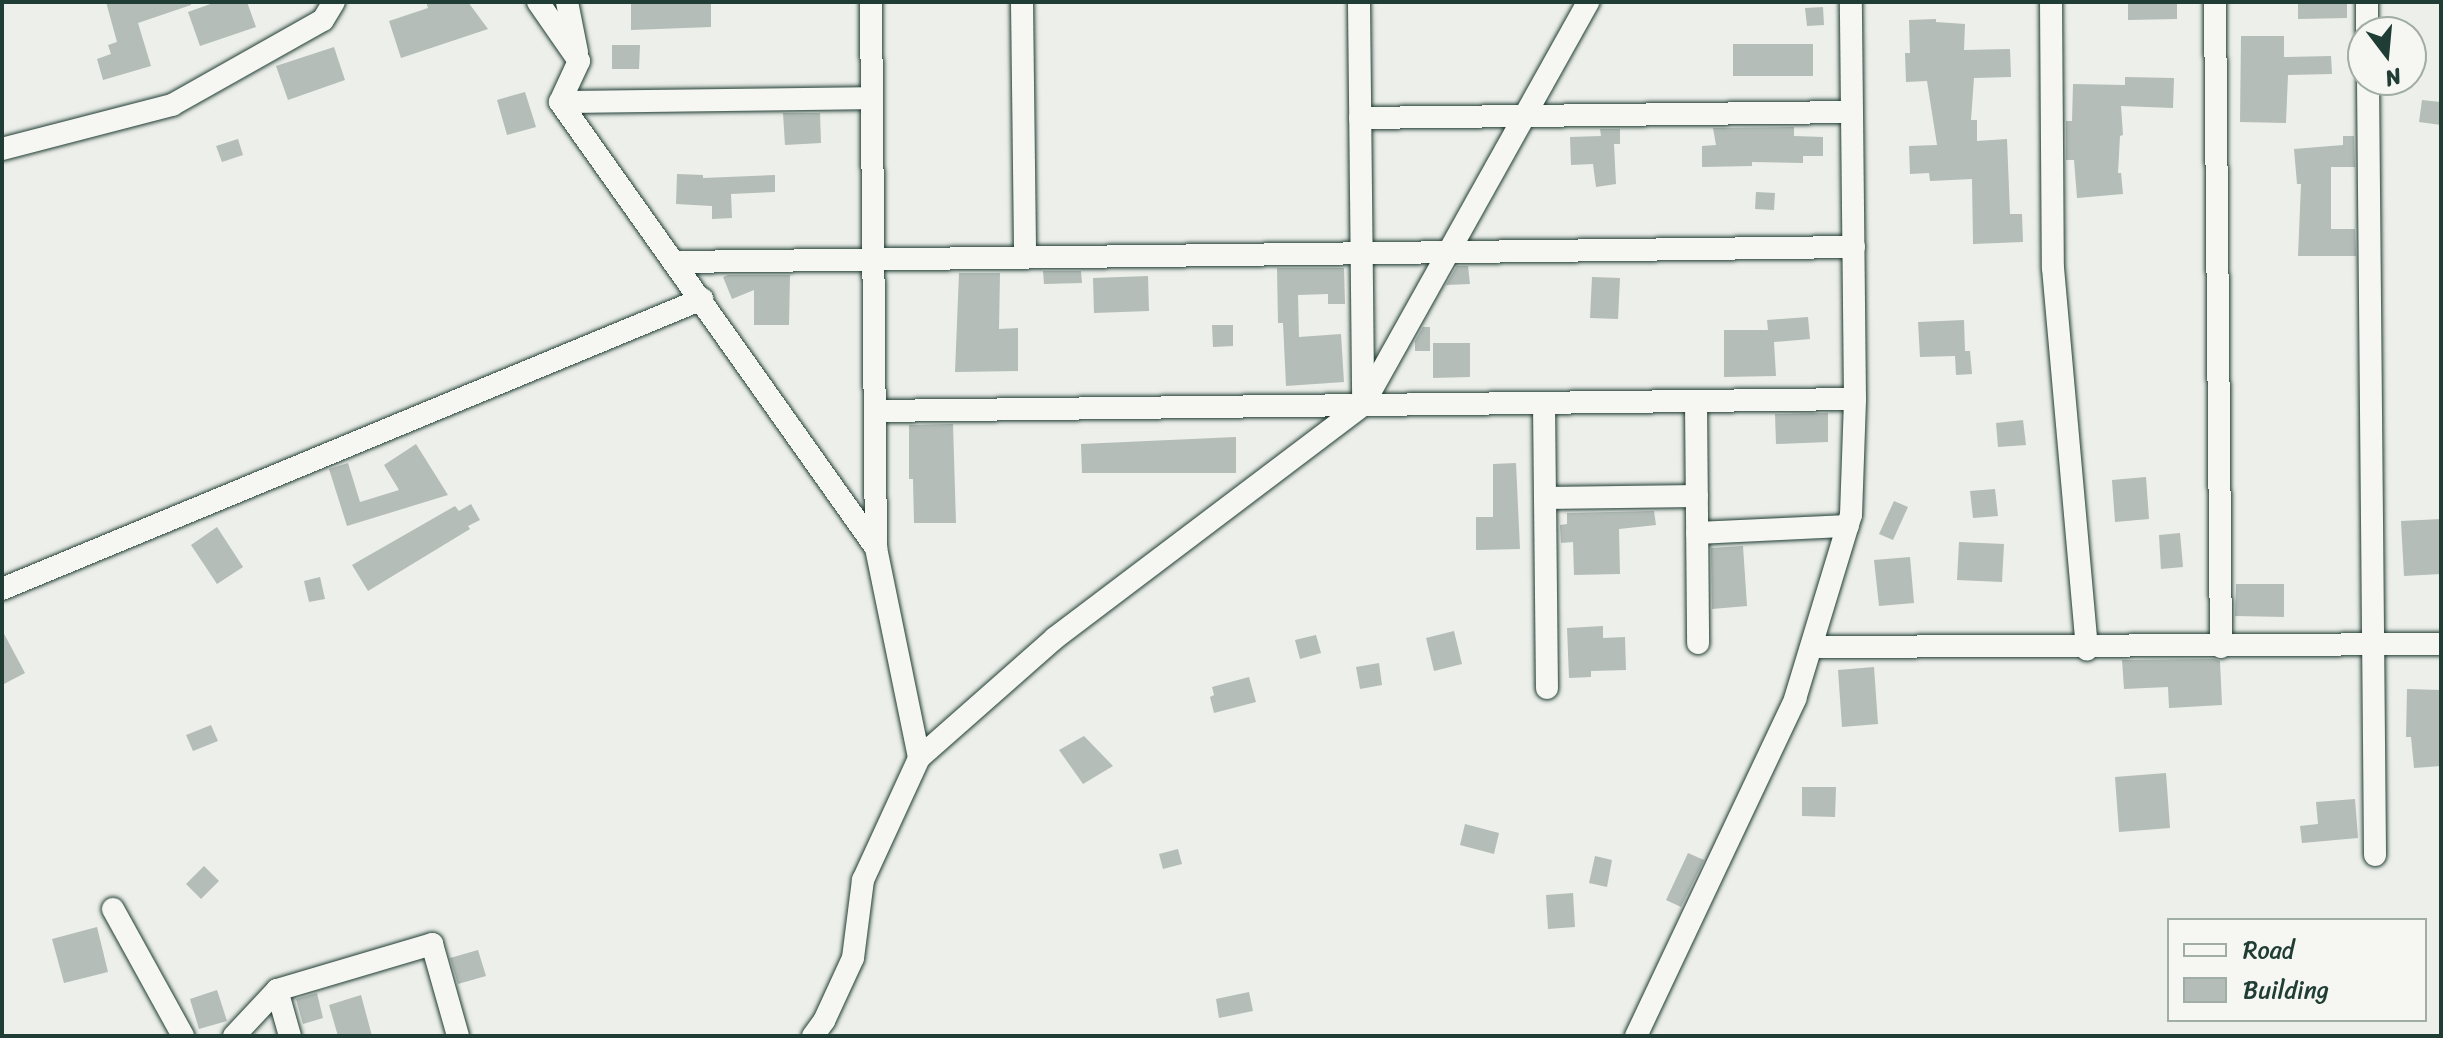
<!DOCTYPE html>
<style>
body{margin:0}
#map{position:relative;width:2443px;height:1038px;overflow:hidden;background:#edefea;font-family:Sriracha,sans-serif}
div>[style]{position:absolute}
.building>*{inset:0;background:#b4bdb8}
.roads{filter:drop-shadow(0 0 2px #1f3d34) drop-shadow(0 0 2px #1f3d34)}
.minor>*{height:22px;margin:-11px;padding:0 11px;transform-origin:11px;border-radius:11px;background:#f6f6f2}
span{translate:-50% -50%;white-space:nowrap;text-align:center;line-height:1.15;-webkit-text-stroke:6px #f6f6f2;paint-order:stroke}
.frame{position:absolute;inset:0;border:4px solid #1f3d34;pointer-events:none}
.legend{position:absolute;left:2167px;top:918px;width:260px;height:104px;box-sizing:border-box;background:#f6f6f2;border:2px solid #a0aca6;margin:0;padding:10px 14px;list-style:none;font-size:24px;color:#1f3d34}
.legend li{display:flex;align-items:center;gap:16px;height:40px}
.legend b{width:40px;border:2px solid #a0aca6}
.north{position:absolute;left:2347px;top:16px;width:80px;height:80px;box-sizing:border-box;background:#f6f6f2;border:2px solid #a0aca6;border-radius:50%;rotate:164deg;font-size:22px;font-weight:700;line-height:32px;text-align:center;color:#1f3d34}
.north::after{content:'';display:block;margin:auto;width:28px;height:36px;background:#1f3d34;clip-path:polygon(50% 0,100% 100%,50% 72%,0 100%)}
</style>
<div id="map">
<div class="building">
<i style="clip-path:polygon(106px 2px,191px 2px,191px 5px,138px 23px,151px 66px,103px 80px,97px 59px,111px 54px,108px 45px,117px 42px)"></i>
<i style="clip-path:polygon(216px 2px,247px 2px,256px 27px,200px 46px,188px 12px)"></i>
<i style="clip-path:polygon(426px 2px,468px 2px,488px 29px,401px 58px,389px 21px,428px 8px)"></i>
<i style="clip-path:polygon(631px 2px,711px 2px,711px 27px,631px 30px)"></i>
<i style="clip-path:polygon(2128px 2px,2177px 2px,2177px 19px,2128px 20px)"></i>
<i style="clip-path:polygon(2298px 2px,2347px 2px,2347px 18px,2298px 19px)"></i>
<i style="clip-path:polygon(1823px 7px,1824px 25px,1807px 26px,1805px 8px)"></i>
<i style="clip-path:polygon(1936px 19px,1936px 22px,1965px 24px,1964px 50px,2010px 49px,2011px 77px,1974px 78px,1971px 120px,1977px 120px,1977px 141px,2007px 139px,2010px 214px,2022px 214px,2023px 242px,1973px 244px,1972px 179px,1930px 181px,1929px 173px,1910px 174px,1909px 146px,1937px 145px,1927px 81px,1906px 82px,1905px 53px,1910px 53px,1909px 20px)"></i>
<i style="clip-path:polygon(2241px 36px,2284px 36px,2284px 57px,2331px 56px,2332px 74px,2288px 75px,2286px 123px,2240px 122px)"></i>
<i style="clip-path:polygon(1733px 44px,1813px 44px,1813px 76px,1733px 76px)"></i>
<i style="clip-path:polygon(612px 45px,640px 45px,639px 69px,612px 69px)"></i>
<i style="clip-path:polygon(334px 47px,345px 80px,288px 100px,276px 66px)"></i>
<i style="clip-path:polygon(2125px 77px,2174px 78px,2173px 108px,2121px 106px,2123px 135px,2120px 136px,2118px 173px,2121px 173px,2123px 194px,2077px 198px,2074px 160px,2066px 160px,2066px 121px,2072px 121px,2073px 84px,2125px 85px)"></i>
<i style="clip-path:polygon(525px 92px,536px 127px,507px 135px,497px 100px)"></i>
<i style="clip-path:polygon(2422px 100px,2441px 102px,2441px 125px,2419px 122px)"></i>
<i style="clip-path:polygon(783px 113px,820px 113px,821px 143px,785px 145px)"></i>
<i style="clip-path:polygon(1794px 127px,1794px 136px,1823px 137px,1823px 156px,1803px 156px,1803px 163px,1752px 162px,1752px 166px,1702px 167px,1702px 146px,1716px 145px,1713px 128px)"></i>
<i style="clip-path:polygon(1600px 129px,1620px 129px,1620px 144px,1614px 144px,1616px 184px,1596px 187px,1593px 164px,1571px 165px,1570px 137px,1601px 136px)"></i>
<i style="clip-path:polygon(2343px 136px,2354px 136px,2355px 167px,2331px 167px,2331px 229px,2355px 229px,2356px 256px,2298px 256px,2301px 184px,2297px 184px,2294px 149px,2343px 145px)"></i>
<i style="clip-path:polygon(238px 139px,243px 155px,222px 162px,216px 146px)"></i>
<i style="clip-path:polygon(677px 174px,703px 175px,703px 178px,775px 175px,775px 192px,731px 194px,732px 218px,712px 219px,712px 206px,676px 204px)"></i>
<i style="clip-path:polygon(1756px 192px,1775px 193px,1774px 210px,1755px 209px)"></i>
<i style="clip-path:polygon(1457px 266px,1468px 266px,1470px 284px,1446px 285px)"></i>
<i style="clip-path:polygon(1277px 268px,1344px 268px,1345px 304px,1328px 304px,1328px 294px,1298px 295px,1299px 337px,1341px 334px,1344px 382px,1286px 386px,1283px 323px,1278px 323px)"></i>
<i style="clip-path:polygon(1043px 271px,1081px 271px,1082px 283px,1044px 284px)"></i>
<i style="clip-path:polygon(959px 273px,1000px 273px,999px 329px,1018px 328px,1018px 371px,955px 372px)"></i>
<i style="clip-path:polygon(728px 275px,790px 275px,789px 325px,754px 325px,754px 290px,732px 299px,723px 277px)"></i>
<i style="clip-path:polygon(1148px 276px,1149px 311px,1094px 313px,1093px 278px)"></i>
<i style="clip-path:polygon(1592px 277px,1620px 278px,1618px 319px,1590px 318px)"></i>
<i style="clip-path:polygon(1808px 317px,1810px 339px,1774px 342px,1776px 376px,1724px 377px,1724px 330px,1768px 330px,1767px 320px)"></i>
<i style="clip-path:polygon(1964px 320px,1965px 351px,1970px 351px,1972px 374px,1956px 375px,1955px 356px,1920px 357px,1918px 322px)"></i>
<i style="clip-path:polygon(1212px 325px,1233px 325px,1233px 346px,1213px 347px)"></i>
<i style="clip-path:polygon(1423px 327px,1430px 327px,1430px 351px,1415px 351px,1415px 341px)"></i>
<i style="clip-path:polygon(1433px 343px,1470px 343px,1470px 377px,1433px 378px)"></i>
<i style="clip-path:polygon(1828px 413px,1828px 442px,1776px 444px,1775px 414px)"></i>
<i style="clip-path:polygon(2023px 420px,2026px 445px,1998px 447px,1996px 423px)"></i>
<i style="clip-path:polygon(953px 424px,956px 523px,914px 523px,913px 479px,909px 479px,909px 425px)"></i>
<i style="clip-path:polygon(1236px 437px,1236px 473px,1082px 473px,1081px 444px)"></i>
<i style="clip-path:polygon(416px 444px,448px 495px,347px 526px,329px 469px,348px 463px,360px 502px,399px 490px,384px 465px)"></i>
<i style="clip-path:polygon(1516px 463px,1520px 549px,1476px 550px,1476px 517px,1493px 517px,1493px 464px)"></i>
<i style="clip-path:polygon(2146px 477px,2149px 519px,2115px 522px,2112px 480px)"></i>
<i style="clip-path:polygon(1995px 489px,1998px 516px,1973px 518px,1970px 491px)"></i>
<i style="clip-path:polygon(1894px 501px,1908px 507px,1893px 540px,1879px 534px)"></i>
<i style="clip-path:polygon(471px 504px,480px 520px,468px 526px,470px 529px,368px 591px,352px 565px,455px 506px,459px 511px)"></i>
<i style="clip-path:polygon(1654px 511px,1656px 525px,1619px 529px,1620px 574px,1574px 575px,1573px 542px,1561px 543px,1560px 525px,1567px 524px,1567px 513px)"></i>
<i style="clip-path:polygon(2441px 519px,2441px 574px,2404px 576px,2401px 521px)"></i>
<i style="clip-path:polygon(217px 527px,243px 567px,217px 584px,191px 545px)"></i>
<i style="clip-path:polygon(2180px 533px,2183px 567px,2161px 569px,2159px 535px)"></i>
<i style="clip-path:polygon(1959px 542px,2004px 544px,2002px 582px,1957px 580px)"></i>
<i style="clip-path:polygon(1743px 546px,1747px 606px,1712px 609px,1711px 548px)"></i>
<i style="clip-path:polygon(1910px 557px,1914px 603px,1879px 606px,1874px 560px)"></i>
<i style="clip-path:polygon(320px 577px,325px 599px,309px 602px,304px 581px)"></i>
<i style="clip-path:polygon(2236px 584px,2284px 584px,2284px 617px,2235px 616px)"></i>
<i style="clip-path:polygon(1603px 626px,1603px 638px,1625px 637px,1626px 670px,1591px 671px,1591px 677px,1569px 678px,1567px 628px)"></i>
<i style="clip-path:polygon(2px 630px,25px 673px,2px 685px)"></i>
<i style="clip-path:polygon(1454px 631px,1462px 664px,1434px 671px,1426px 638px)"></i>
<i style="clip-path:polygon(1316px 635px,1321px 653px,1300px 659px,1295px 640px)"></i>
<i style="clip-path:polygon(2214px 659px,2220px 661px,2222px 705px,2169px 708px,2168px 687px,2124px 689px,2122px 660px)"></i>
<i style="clip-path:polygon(1379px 663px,1382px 685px,1360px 689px,1356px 667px)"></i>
<i style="clip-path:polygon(1874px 667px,1878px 724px,1842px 727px,1838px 670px)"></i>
<i style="clip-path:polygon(1249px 677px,1256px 702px,1214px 713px,1210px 697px,1214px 695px,1212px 687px)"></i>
<i style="clip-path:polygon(2407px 689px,2440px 690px,2441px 766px,2414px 768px,2411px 737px,2406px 737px)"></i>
<i style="clip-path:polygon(211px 725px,218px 741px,193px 751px,186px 735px)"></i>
<i style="clip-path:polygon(1084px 736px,1113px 766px,1083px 784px,1059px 750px)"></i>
<i style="clip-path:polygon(2166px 773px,2170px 828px,2119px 832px,2115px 777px)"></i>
<i style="clip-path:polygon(1802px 787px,1836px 787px,1835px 817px,1802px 816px)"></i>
<i style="clip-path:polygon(2355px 799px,2358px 838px,2302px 843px,2300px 826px,2318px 824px,2316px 802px)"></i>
<i style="clip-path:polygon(1465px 824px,1499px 833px,1494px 854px,1460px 845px)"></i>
<i style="clip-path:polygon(1178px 849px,1182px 864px,1163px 869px,1159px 854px)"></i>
<i style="clip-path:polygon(1688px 853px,1704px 860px,1681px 907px,1666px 900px)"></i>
<i style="clip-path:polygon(1595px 856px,1612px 860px,1607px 887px,1589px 883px)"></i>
<i style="clip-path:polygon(204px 866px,219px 881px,201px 899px,186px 884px)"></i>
<i style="clip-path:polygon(1573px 893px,1575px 927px,1548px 929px,1546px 895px)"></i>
<i style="clip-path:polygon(97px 927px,108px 972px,64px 983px,52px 939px)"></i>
<i style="clip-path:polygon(478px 950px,486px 976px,458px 984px,450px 958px)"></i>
<i style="clip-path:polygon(217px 990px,227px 1021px,199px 1029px,190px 999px)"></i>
<i style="clip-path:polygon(1249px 992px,1253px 1011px,1219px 1018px,1216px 999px)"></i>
<i style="clip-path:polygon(317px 993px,323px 1018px,303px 1024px,296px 999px)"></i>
<i style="clip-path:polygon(361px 995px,372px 1036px,338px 1036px,329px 1005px)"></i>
</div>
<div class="roads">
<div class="minor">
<i style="left:538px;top:2px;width:72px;rotate:55.2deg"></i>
<i style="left:579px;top:61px;width:45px;rotate:114.9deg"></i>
<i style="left:560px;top:102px;width:547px;rotate:54.68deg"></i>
<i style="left:567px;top:2px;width:51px;rotate:78.7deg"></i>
<i style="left:871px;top:2px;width:546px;rotate:89.48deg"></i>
<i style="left:876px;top:548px;width:214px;rotate:78.4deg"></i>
<i style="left:1022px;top:2px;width:255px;rotate:89.3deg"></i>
<i style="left:1359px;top:2px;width:402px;rotate:89.4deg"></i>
<i style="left:2051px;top:2px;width:266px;rotate:89.6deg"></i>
<i style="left:2053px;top:268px;width:383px;rotate:84.9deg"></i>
<i style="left:2215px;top:2px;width:645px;rotate:89.47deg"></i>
<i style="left:2367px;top:2px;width:30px;rotate:90deg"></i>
<i style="left:2368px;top:80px;width:775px;rotate:89.48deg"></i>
<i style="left:560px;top:102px;width:312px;rotate:-0.7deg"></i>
<i style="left:1360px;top:118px;width:492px;rotate:-0.7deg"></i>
<i style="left:2px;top:149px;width:176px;rotate:-14.5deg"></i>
<i style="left:172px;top:105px;width:173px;rotate:-29.4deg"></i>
<i style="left:323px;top:20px;width:21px;rotate:-59deg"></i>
<i style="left:676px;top:262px;width:1178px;rotate:-0.73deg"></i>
<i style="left:1696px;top:401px;width:242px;rotate:89.5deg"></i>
<i style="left:1544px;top:403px;width:285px;rotate:89.4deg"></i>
<i style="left:875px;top:411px;width:980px;rotate:-0.7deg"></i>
<i style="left:1545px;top:498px;width:152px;rotate:-0.8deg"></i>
<i style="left:1697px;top:533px;width:151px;rotate:-2.7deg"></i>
<i style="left:2px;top:589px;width:758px;rotate:-22.5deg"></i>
<i style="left:1812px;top:647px;width:629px;rotate:-0.27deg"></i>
<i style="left:113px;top:909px;width:145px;rotate:61.1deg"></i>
<i style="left:277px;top:990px;width:48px;rotate:74.2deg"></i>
<i style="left:234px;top:1036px;width:63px;rotate:-46.9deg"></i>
<i style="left:277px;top:990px;width:162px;rotate:-16.5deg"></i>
<i style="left:432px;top:944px;width:96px;rotate:74.2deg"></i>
<i style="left:813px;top:1036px;width:19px;rotate:-54deg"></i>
<i style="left:824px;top:1021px;width:69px;rotate:-65.3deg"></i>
<i style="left:853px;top:958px;width:79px;rotate:-82.7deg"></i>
<i style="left:863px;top:880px;width:134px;rotate:-65.3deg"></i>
<i style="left:919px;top:758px;width:181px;rotate:-41.4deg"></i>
<i style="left:1055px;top:638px;width:386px;rotate:-37.1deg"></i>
<i style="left:1363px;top:405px;width:462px;rotate:-60.8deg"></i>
<i style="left:1636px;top:1036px;width:373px;rotate:-64.7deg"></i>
<i style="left:1795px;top:699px;width:192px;rotate:-73.1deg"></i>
<i style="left:1851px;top:515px;width:116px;rotate:-88deg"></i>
<i style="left:1855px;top:399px;width:397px;rotate:-90.6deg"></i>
</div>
</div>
<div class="frame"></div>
<ul class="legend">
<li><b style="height:10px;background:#f6f6f2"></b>Road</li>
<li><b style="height:22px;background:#b4bdb8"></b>Building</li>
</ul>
<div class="north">N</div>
</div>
